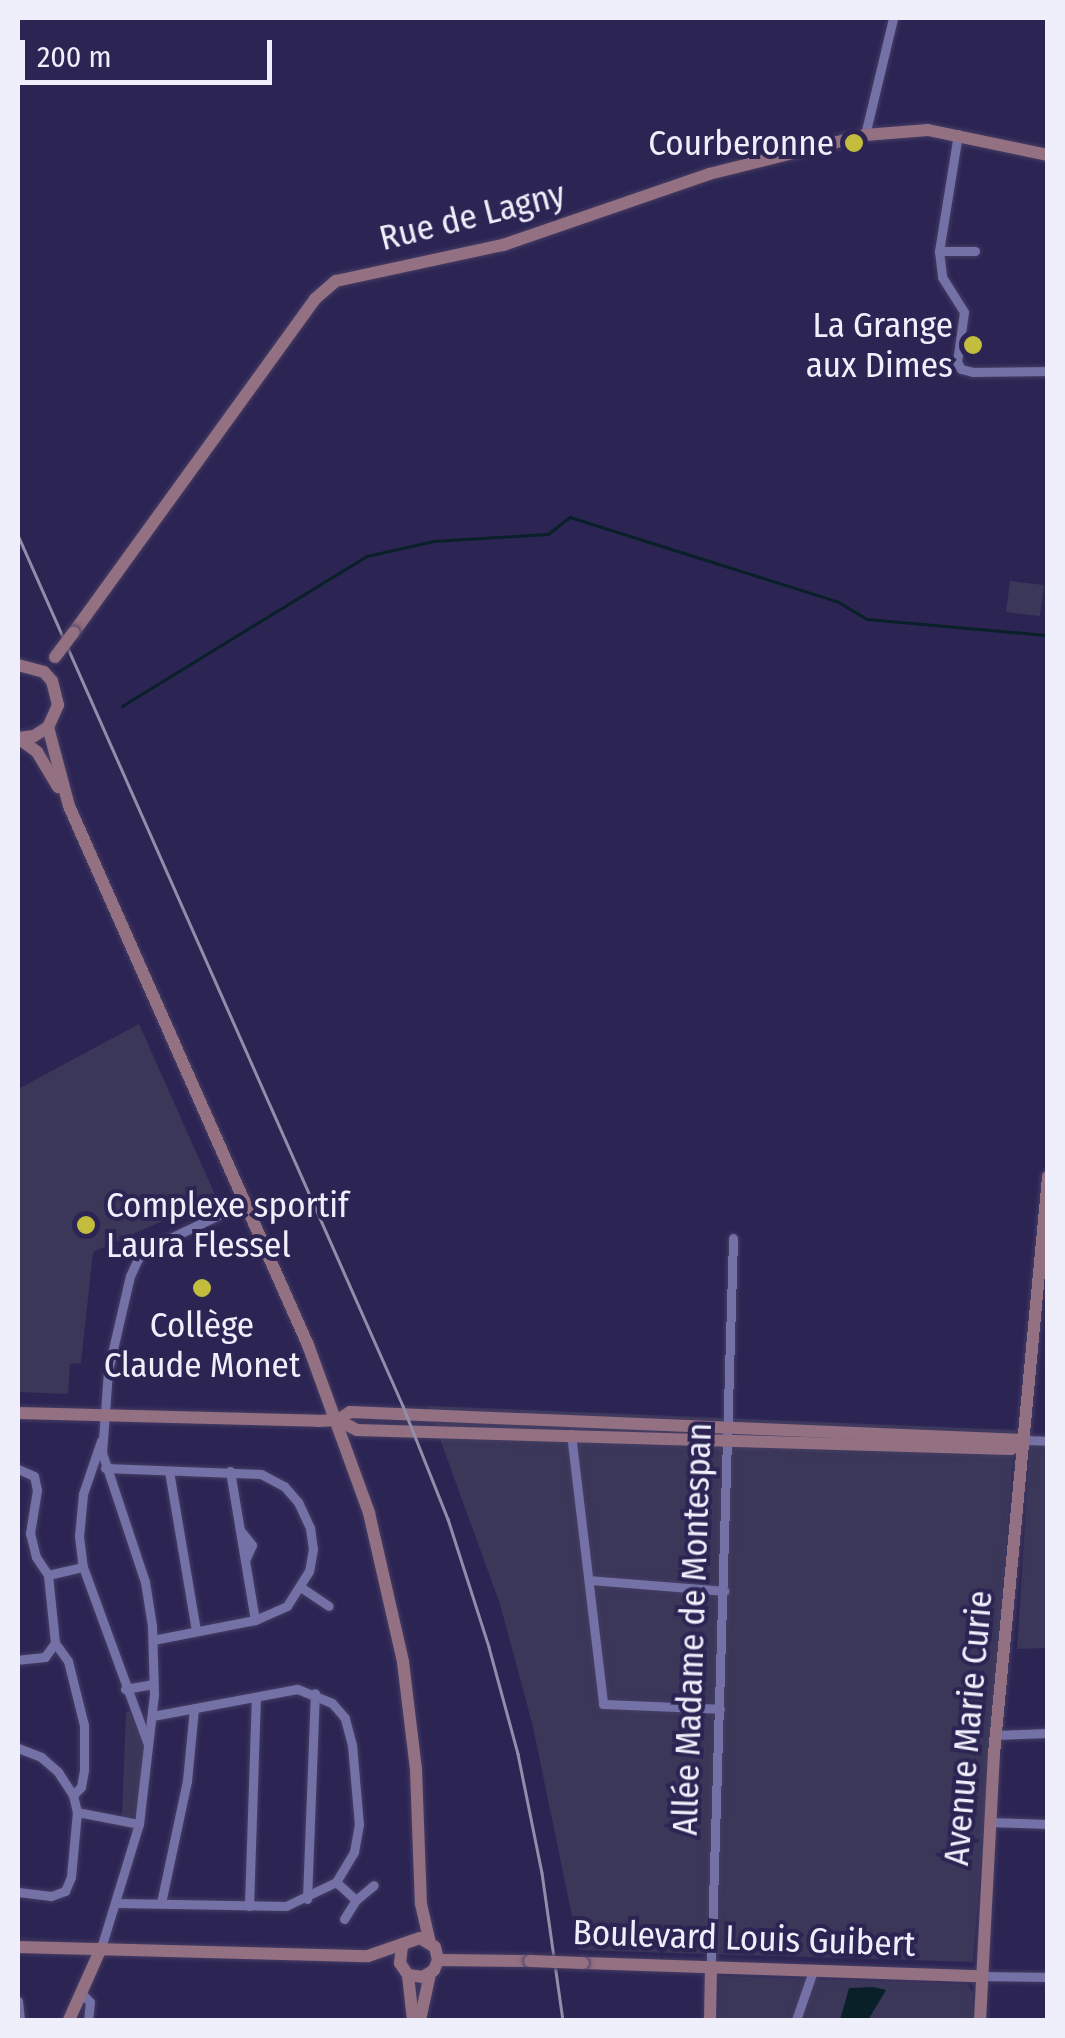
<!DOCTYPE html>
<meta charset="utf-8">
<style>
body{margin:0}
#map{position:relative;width:1065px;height:2038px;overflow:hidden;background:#2c2554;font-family:"Fira Sans Condensed",sans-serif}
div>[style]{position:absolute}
.green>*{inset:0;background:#3a3759}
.water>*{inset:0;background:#092028}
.stream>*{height:2.5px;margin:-1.25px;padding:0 1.25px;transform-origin:1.25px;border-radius:1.25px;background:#092028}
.roads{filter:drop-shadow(0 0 2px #453d63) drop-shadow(0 0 2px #453d63)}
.street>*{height:9px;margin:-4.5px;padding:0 4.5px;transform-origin:4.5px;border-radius:4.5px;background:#7471a7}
.secondary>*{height:12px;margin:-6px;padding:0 6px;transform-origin:6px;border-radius:6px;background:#947083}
.rail>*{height:2.5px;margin:-1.25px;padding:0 1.25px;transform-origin:1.25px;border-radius:1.25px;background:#918eaa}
.bridges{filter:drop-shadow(0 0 2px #453d63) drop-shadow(0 0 2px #453d63)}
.secondary-bridge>*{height:12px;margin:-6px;padding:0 6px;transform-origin:6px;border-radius:6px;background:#947083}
.dots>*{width:28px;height:28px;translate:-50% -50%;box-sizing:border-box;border:5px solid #2c2554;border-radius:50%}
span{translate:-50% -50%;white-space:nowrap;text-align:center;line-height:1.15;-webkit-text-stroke:8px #2c2554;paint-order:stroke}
.poi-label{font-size:35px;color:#efeffb}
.right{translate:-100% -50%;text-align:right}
.left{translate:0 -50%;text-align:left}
.street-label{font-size:35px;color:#efeffb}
.frame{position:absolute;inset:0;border:20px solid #efeffb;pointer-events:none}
.scale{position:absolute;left:20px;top:40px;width:252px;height:45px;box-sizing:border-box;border:5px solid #efeffb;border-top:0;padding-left:12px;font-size:30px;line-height:35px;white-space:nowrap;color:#efeffb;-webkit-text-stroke:8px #2c2554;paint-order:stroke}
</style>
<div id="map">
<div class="green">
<i style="clip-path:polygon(1010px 581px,1044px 585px,1040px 616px,1006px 612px)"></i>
<i style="clip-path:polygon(139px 1024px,216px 1197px,93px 1252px,81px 1363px,70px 1364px,68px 1394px,18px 1392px,18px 1089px)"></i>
<i style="clip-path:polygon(428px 1406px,1015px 1430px,973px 1962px,579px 1950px,533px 1727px,500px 1604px)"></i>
<i style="clip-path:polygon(1030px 1445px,1047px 1446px,1047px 1648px,1017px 1649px)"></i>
<i style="clip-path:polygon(126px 1712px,130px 1712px,146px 1751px,136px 1815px,128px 1818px,122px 1817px)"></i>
<i style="clip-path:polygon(719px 1976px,967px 1984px,973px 1992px,973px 2020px,718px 2020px)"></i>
</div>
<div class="water">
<i style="clip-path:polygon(873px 1987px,886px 1990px,868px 2020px,840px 2020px,849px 1988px)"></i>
</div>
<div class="stream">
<i style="left:122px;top:706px;width:287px;rotate:-31.5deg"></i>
<i style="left:367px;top:556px;width:69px;rotate:-12.6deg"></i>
<i style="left:434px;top:541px;width:114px;rotate:-3.5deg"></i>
<i style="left:548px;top:534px;width:28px;rotate:-38deg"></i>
<i style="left:570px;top:517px;width:280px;rotate:17.5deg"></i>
<i style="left:837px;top:601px;width:35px;rotate:31deg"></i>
<i style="left:867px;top:619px;width:182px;rotate:5.1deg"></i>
</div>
<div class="roads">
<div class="street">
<i style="left:958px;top:134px;width:119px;rotate:99.2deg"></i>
<i style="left:939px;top:251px;width:26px;rotate:83deg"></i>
<i style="left:942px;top:277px;width:41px;rotate:57.8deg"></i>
<i style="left:964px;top:312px;width:50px;rotate:98deg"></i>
<i style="left:957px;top:362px;width:8px;rotate:60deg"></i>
<i style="left:961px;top:369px;width:12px;rotate:14deg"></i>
<i style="left:973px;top:372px;width:75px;rotate:-0.8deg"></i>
<i style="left:865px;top:135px;width:120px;rotate:-76.5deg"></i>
<i style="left:939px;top:251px;width:36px"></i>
<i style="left:571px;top:1434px;width:272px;rotate:83.2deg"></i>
<i style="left:603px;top:1704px;width:117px;rotate:2.4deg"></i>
<i style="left:1023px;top:1440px;width:25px;rotate:2deg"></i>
<i style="left:101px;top:1441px;width:56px;rotate:108.8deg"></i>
<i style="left:83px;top:1494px;width:42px;rotate:95.4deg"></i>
<i style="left:79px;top:1536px;width:31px;rotate:83deg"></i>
<i style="left:83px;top:1567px;width:189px;rotate:69.9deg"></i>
<i style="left:105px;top:1468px;width:156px;rotate:2.2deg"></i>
<i style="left:261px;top:1474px;width:26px;rotate:28deg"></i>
<i style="left:284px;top:1486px;width:21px;rotate:49deg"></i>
<i style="left:298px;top:1502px;width:29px;rotate:65deg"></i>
<i style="left:310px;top:1528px;width:21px;rotate:82deg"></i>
<i style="left:313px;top:1549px;width:22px;rotate:100deg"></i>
<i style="left:309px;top:1571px;width:41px;rotate:122.2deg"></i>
<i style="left:287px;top:1606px;width:35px;rotate:156deg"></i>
<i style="left:255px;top:1620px;width:104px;rotate:168.9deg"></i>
<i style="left:18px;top:1469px;width:17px;rotate:24deg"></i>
<i style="left:34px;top:1476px;width:14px;rotate:78deg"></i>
<i style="left:37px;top:1490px;width:44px;rotate:99.2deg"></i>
<i style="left:30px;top:1533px;width:25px;rotate:76deg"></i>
<i style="left:36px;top:1557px;width:22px;rotate:56deg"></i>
<i style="left:48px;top:1575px;width:68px;rotate:84.1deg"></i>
<i style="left:55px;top:1643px;width:17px;rotate:126deg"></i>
<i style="left:45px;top:1657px;width:27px;rotate:174deg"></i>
<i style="left:169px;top:1471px;width:162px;rotate:80.4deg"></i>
<i style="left:230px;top:1471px;width:151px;rotate:80.5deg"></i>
<i style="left:240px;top:1530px;width:19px;rotate:51deg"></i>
<i style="left:252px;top:1545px;width:17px;rotate:114deg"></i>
<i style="left:48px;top:1575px;width:36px;rotate:-13deg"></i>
<i style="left:589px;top:1580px;width:136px;rotate:4.6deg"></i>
<i style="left:302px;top:1588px;width:32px;rotate:34deg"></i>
<i style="left:55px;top:1643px;width:22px;rotate:54deg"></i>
<i style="left:68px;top:1661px;width:66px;rotate:76deg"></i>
<i style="left:84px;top:1725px;width:45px;rotate:90deg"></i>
<i style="left:84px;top:1770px;width:17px;rotate:100deg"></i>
<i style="left:81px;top:1787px;width:11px;rotate:135deg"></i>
<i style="left:125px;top:1689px;width:29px;rotate:-10deg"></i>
<i style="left:996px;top:1735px;width:52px;rotate:-2.2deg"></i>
<i style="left:18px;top:1748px;width:25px;rotate:21deg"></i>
<i style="left:41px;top:1757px;width:23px;rotate:41deg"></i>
<i style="left:58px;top:1772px;width:27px;rotate:57deg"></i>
<i style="left:73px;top:1795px;width:17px;rotate:77deg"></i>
<i style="left:77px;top:1812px;width:65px;rotate:95.3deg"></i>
<i style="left:71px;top:1877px;width:15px;rotate:113deg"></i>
<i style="left:65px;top:1891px;width:15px;rotate:160deg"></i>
<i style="left:51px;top:1896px;width:33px;rotate:-173deg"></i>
<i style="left:77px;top:1812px;width:63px;rotate:11deg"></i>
<i style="left:990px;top:1822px;width:58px;rotate:2deg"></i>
<i style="left:336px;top:1882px;width:27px;rotate:42deg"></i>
<i style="left:307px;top:1899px;width:206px;rotate:-87.8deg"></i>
<i style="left:118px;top:1903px;width:168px;rotate:1deg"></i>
<i style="left:286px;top:1906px;width:55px;rotate:-25.6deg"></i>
<i style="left:336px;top:1882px;width:35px;rotate:-59deg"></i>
<i style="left:354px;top:1852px;width:27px;rotate:-80deg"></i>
<i style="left:359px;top:1825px;width:80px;rotate:-95deg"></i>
<i style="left:352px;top:1745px;width:28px;rotate:-105deg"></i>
<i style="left:345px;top:1718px;width:20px;rotate:-131deg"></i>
<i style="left:332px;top:1703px;width:38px;rotate:-158deg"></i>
<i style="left:297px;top:1689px;width:147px;rotate:169.4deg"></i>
<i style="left:161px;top:1903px;width:125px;rotate:-78deg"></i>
<i style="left:187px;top:1781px;width:73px;rotate:-84.5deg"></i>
<i style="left:249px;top:1906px;width:209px;rotate:-88.1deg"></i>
<i style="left:344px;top:1919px;width:22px;rotate:-58deg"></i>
<i style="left:356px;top:1900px;width:23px;rotate:-40deg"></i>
<i style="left:101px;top:1948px;width:130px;rotate:-73deg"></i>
<i style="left:139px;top:1824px;width:131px;rotate:-83.4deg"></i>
<i style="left:154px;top:1694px;width:68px;rotate:-91.7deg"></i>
<i style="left:152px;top:1626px;width:45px;rotate:-99deg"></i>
<i style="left:145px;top:1582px;width:136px;rotate:-108.4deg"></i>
<i style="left:102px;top:1453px;width:82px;rotate:-85.8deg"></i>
<i style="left:108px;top:1371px;width:98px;rotate:-77deg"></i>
<i style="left:130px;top:1276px;width:26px;rotate:-65deg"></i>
<i style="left:141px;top:1252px;width:114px;rotate:-25.4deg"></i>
<i style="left:711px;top:1968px;width:730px;rotate:-88.27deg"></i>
<i style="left:981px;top:1976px;width:67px;rotate:0.9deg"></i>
<i style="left:82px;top:1994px;width:11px;rotate:45deg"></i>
<i style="left:90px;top:2002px;width:18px;rotate:96deg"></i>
<i style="left:18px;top:2001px;width:19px;rotate:84deg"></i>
<i style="left:796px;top:2020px;width:52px;rotate:-70.9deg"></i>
</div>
<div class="secondary">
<i style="left:74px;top:632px;width:411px;rotate:-54.1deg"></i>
<i style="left:315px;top:299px;width:28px;rotate:-41deg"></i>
<i style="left:336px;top:281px;width:171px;rotate:-12.2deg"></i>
<i style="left:503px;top:245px;width:218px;rotate:-19deg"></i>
<i style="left:709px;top:174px;width:161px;rotate:-14deg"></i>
<i style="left:865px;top:135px;width:63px;rotate:-4.5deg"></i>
<i style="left:928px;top:130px;width:123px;rotate:11.8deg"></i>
<i style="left:18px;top:665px;width:27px;rotate:15deg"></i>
<i style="left:44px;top:672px;width:12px;rotate:48deg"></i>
<i style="left:52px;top:681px;width:25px;rotate:76deg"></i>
<i style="left:58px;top:705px;width:24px;rotate:114deg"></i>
<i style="left:48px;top:727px;width:17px;rotate:147deg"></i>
<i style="left:34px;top:736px;width:16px;rotate:173deg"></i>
<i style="left:48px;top:727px;width:82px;rotate:75.1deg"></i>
<i style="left:69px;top:806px;width:590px;rotate:66.09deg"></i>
<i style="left:308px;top:1345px;width:179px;rotate:70deg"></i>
<i style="left:369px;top:1513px;width:153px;rotate:77.1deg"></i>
<i style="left:403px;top:1662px;width:109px;rotate:83.1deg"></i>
<i style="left:416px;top:1770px;width:134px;rotate:87.9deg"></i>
<i style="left:421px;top:1904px;width:39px;rotate:77deg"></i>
<i style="left:18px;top:738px;width:24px;rotate:36deg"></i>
<i style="left:37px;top:752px;width:41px;rotate:59deg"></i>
<i style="left:18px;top:1413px;width:300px;rotate:1.5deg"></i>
<i style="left:318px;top:1421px;width:20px;rotate:-3deg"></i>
<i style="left:338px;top:1420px;width:14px;rotate:-34deg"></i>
<i style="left:350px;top:1412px;width:674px;rotate:2.38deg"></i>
<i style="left:338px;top:1420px;width:21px;rotate:28deg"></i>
<i style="left:357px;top:1430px;width:654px;rotate:1.66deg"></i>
<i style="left:1011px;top:1449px;width:15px;rotate:-37deg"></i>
<i style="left:18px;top:1947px;width:350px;rotate:1.5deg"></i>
<i style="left:368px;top:1956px;width:55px;rotate:-19.1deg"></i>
<i style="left:420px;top:1938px;width:17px;rotate:31deg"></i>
<i style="left:435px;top:1947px;width:13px;rotate:77deg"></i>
<i style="left:438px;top:1960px;width:11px;rotate:112deg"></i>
<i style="left:434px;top:1970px;width:13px;rotate:148deg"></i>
<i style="left:423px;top:1977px;width:15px;rotate:-172deg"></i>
<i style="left:408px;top:1975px;width:14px;rotate:-124deg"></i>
<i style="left:400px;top:1963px;width:17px;rotate:-83deg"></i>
<i style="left:438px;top:1960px;width:92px;rotate:0.6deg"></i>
<i style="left:583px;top:1963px;width:398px;rotate:1.9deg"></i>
<i style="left:408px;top:1975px;width:45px;rotate:83.7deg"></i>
<i style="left:69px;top:2020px;width:79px;rotate:-66deg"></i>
<i style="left:420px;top:2020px;width:47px;rotate:-77.7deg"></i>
<i style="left:710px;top:2020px;width:52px;rotate:-88.9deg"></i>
<i style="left:980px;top:2020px;width:266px;rotate:-87deg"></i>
<i style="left:994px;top:1754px;width:580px;rotate:-84.65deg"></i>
</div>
</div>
<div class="rail">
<i style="left:18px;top:535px;width:952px;rotate:66.15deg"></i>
<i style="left:403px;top:1406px;width:122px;rotate:68.3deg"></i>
<i style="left:448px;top:1519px;width:134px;rotate:72.2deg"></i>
<i style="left:489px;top:1647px;width:111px;rotate:74.8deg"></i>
<i style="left:518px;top:1754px;width:121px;rotate:78.6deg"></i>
<i style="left:542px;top:1873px;width:148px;rotate:81.9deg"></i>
</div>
<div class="bridges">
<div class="secondary-bridge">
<i style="left:55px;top:657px;width:31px;rotate:-53deg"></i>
<i style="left:530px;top:1961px;width:53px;rotate:2.2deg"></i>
</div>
</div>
<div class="dots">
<i style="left:854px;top:143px;background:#c3bd3e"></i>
<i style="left:973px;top:345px;background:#c3bd3e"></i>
<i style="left:86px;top:1225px;background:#c3bd3e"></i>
<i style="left:202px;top:1288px;background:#c3bd3e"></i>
</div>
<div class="poi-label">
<span class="right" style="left:834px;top:143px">Courberonne</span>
<span class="right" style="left:953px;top:345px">La Grange<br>aux Dimes</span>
<span class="left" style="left:106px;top:1225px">Complexe sportif<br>Laura Flessel</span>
<span style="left:202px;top:1345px">Collège<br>Claude Monet</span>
</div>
<div class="street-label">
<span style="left:472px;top:216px;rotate:-14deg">Rue de Lagny</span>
<span style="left:692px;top:1629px;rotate:-88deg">Allée Madame de Montespan</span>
<span style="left:968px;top:1728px;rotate:-85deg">Avenue Marie Curie</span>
<span style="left:744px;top:1938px;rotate:2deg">Boulevard Louis Guibert</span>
</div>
<div class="frame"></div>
<div class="scale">200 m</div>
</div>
